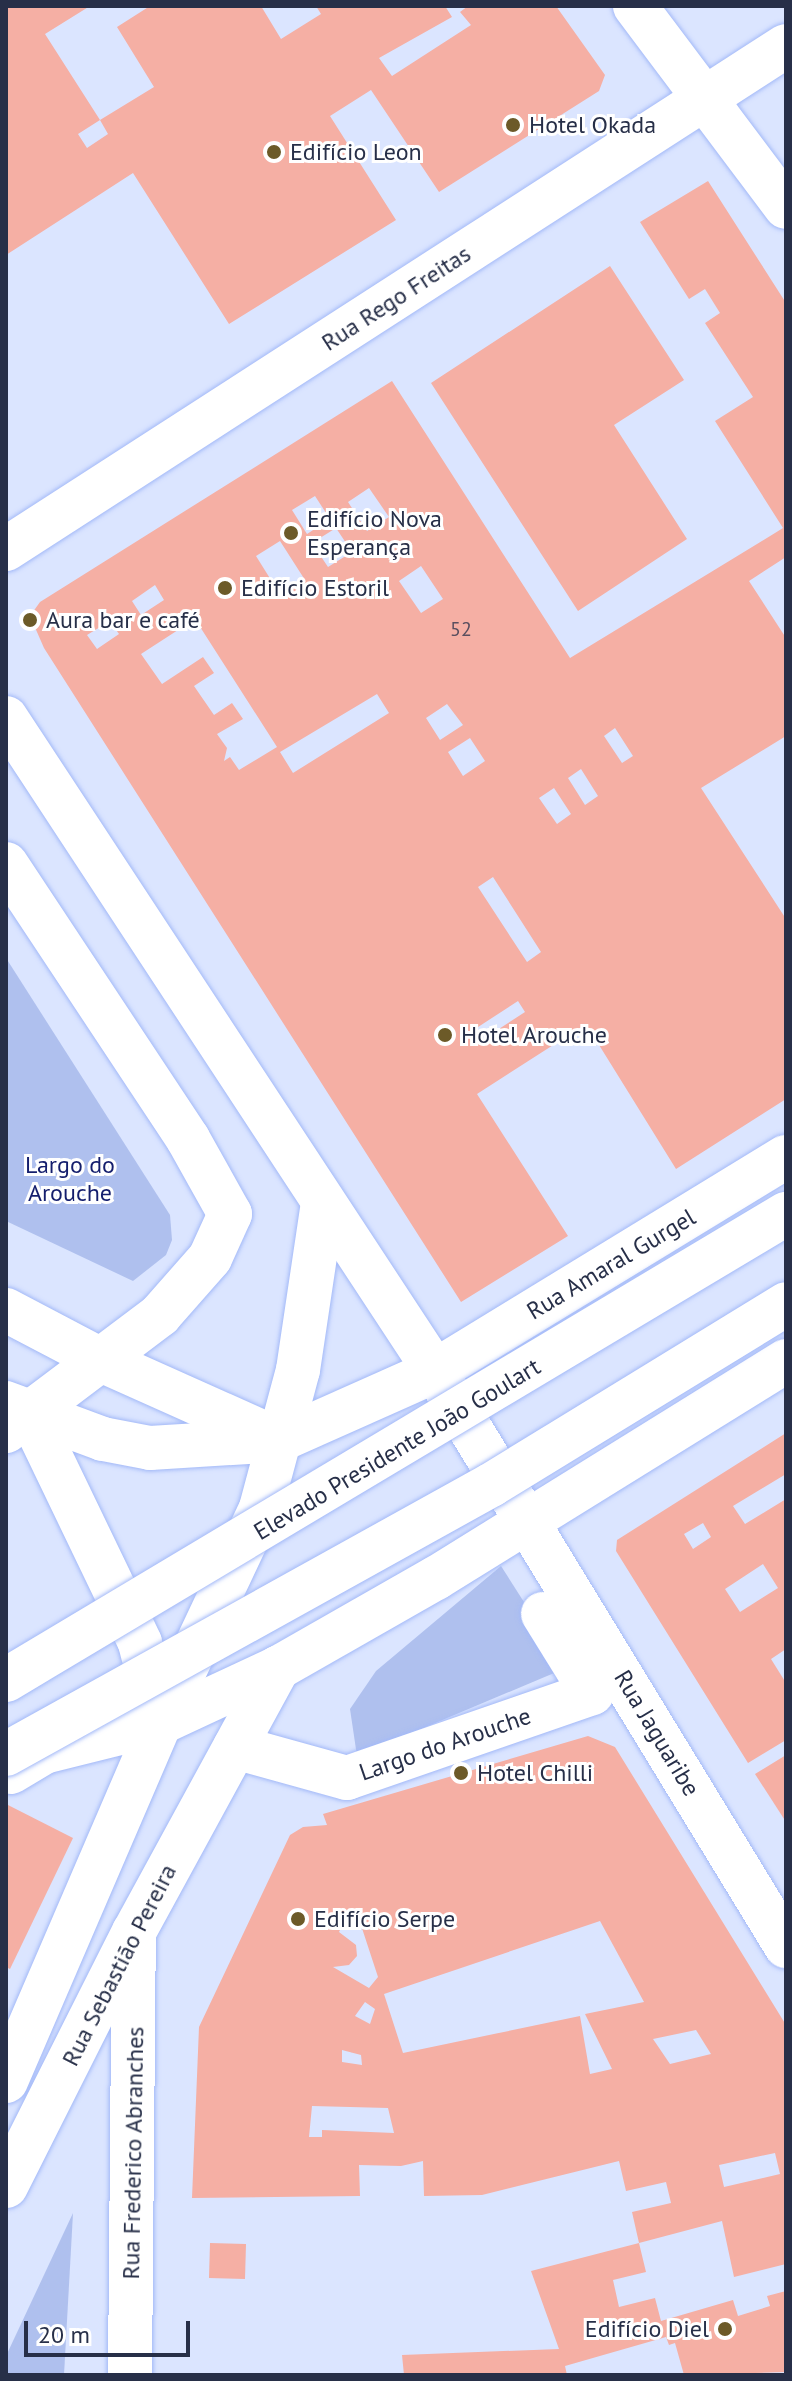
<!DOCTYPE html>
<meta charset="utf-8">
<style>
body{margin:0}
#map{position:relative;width:792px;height:2381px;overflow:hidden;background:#dbe5ff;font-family:"PT Sans",sans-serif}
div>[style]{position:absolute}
.green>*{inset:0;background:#afc0ee}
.building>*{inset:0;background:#f5afa4}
.roads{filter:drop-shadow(0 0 2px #a3b9f8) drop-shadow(0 0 2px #a3b9f8)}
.minor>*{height:44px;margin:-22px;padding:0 22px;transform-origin:22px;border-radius:22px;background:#fff}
.major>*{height:44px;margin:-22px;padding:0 22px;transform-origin:22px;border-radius:22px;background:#fff}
.bridges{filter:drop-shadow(0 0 2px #a3b9f8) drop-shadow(0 0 2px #a3b9f8)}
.highway-bridge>*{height:44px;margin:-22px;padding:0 22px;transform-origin:22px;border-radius:22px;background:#fff}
.dots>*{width:22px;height:22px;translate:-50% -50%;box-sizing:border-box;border:4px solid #fff;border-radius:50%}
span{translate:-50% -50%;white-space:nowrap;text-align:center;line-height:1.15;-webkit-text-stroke:6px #fff;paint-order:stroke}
.number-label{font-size:20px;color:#5a4f5f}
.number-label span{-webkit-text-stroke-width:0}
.poi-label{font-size:24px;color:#272f48}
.left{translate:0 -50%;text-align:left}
.right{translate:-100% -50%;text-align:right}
.street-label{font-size:24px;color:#272f48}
.park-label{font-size:24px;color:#141e6d}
.frame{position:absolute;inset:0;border:8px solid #272f48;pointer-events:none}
.scale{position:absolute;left:24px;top:2321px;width:166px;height:36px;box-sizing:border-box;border:4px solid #272f48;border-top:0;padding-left:10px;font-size:24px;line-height:28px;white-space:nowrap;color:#272f48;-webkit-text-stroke:6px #fff;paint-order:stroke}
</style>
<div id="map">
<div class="green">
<i style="clip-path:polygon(6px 958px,170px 1215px,172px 1240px,166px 1255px,133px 1281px,6px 1221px)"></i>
<i style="clip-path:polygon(501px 1566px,566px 1668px,357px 1756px,350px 1709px,376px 1671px)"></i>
<i style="clip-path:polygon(73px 2213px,64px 2375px,6px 2375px,6px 2356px)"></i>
</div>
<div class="building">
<i style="clip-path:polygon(6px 6px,90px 6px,45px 34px,100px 120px,78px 134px,87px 148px,108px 134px,100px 120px,154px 87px,117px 27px,150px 6px,261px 6px,281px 39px,321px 14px,316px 6px,445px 6px,452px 17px,379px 58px,392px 76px,471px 25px,460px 12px,468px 6px,556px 6px,605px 75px,599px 91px,439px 192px,371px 90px,330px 116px,396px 220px,229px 324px,133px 173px,6px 255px)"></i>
<i style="clip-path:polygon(evenodd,708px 181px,786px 303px,786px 557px,749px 581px,786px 638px,786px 736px,701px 788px,786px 919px,786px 1099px,676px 1169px,586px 1024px,477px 1094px,568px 1236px,461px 1302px,44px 648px,30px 616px,40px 602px,392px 381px,570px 658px,775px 533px,783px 528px,715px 421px,753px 397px,705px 323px,720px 313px,705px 289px,689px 299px,640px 222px,708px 181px,369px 488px,389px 517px,367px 531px,348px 502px,369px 488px,708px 181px,315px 496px,330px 519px,307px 534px,292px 510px,315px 496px,708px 181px,336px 528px,352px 552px,328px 567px,312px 543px,336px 528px,708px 181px,280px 541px,305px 580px,281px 596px,256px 556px,280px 541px,708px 181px,421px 566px,443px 599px,421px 613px,399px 581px,421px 566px,708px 181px,155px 585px,164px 600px,141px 615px,132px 601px,155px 585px,708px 181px,195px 619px,277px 747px,239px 770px,230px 757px,224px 761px,227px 748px,217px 734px,243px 719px,232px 703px,214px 715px,194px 686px,214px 673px,203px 657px,162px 684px,141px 654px,195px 619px,708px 181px,110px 621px,119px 634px,97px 649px,87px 635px,110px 621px,708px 181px,377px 694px,389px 713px,293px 773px,280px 752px,377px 694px,708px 181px,447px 704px,463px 725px,440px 740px,426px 718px,447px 704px,708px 181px,615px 728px,633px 756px,622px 763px,604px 736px,615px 728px,708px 181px,470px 738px,485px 761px,463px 776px,448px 752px,470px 738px,708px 181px,581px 769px,598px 796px,585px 805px,568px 778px,581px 769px,708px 181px,554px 788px,571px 814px,557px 824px,539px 798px,554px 788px,708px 181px,493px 877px,541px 952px,527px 962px,478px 887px,493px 877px,708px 181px,518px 1001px,525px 1012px,482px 1040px,475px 1029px,518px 1001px)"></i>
<i style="clip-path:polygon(610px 266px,684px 380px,614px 425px,687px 539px,578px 611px,431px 383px)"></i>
<i style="clip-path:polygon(evenodd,786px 1433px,786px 1474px,733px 1506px,745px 1524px,786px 1499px,786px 1649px,771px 1659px,786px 1683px,786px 1740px,748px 1763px,616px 1551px,617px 1540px,786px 1433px,703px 1523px,711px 1537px,693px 1549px,684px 1534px,703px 1523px,786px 1433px,763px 1564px,778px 1588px,740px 1612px,725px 1589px,763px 1564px)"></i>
<i style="clip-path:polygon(evenodd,588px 1736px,615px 1747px,786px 2025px,786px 2264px,734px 2277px,722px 2221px,639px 2243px,646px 2272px,613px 2280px,619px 2307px,655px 2298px,661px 2321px,733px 2300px,738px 2316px,770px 2306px,767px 2296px,786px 2291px,786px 2372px,684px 2375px,675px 2343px,669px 2345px,666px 2337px,565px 2366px,567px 2375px,404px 2375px,402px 2355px,559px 2349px,531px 2271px,639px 2243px,632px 2212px,671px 2203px,666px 2182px,626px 2191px,619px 2161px,482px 2195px,424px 2196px,423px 2161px,401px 2166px,359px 2165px,360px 2196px,192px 2198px,199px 2027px,290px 1835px,303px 1827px,327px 1825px,323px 1814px,588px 1736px,357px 1913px,378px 1977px,369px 1988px,333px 1967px,349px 1965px,357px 1956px,356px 1945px,339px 1932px,347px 1915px,357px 1913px,588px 1736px,600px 1921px,644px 2002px,585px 2014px,612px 2069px,590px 2074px,580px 2016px,403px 2053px,384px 1994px,600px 1921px,588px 1736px,365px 2002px,375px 2009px,370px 2024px,355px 2016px,365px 2002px,588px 1736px,696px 2030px,711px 2054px,670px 2064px,653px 2039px,696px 2030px,588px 1736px,342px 2050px,361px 2055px,362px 2065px,342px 2062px,342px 2050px,588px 1736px,312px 2106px,388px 2108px,394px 2133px,322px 2130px,322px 2137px,309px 2137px,312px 2106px,588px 1736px,775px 2153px,780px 2174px,724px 2187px,719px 2165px,775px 2153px)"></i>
<i style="clip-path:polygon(786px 1755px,786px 1822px,755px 1774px)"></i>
<i style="clip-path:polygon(6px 1804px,73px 1838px,10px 1969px,6px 1967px)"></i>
<i style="clip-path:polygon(210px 2243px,246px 2244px,245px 2279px,209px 2278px)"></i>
</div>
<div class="roads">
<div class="minor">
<i style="left:635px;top:6px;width:251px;rotate:53.1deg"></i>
<i style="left:6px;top:549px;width:928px;rotate:-32.82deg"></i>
<i style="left:6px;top:718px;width:781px;rotate:56.7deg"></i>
<i style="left:435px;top:1371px;width:674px;rotate:58.6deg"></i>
<i style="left:6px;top:864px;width:330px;rotate:56.5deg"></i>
<i style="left:188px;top:1139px;width:86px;rotate:60.8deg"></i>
<i style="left:230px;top:1214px;width:48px;rotate:114.4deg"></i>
<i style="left:210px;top:1258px;width:76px;rotate:131.3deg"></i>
<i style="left:160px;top:1315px;width:193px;rotate:143deg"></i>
<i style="left:235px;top:1747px;width:116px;rotate:15.5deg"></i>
<i style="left:347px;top:1778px;width:259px;rotate:-19.1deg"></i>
<i style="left:592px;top:1693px;width:93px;rotate:-121.8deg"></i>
<i style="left:11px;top:1772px;width:39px;rotate:-31deg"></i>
<i style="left:44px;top:1752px;width:120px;rotate:-14deg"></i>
<i style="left:160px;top:1723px;width:130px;rotate:-25deg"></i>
<i style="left:130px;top:2375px;width:443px;rotate:-89.5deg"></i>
</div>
<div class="major">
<i style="left:6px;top:1310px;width:110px;rotate:27.7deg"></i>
<i style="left:103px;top:1361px;width:194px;rotate:24.1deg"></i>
<i style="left:6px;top:1403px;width:103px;rotate:20.4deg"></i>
<i style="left:103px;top:1439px;width:48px;rotate:10.8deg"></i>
<i style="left:150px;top:1448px;width:130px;rotate:-3.5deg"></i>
<i style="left:280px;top:1440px;width:170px;rotate:-24deg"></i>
<i style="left:435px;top:1371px;width:411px;rotate:-31.4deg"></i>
<i style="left:30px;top:1414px;width:254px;rotate:64.3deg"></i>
<i style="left:140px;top:1643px;width:72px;rotate:75.6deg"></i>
<i style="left:6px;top:2081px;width:390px;rotate:-66.7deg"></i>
<i style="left:160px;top:1723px;width:238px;rotate:-64.8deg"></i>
<i style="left:261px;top:1508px;width:143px;rotate:-75deg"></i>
<i style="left:298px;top:1370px;width:170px;rotate:-81.5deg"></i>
<i style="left:6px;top:2186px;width:284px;rotate:-63.3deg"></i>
<i style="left:134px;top:1932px;width:301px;rotate:-61.4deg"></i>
<i style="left:278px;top:1668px;width:182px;rotate:-29.7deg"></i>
<i style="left:436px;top:1578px;width:412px;rotate:-31.8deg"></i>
</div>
</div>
<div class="bridges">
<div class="highway-bridge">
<i style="left:6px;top:1680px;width:909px;rotate:-30.86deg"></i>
<i style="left:6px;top:1754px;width:555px;rotate:-29.01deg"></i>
<i style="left:491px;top:1485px;width:346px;rotate:-31.5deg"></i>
</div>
</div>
<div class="dots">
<i style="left:513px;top:125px;background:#6c5a28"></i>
<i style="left:274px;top:152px;background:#6c5a28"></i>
<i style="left:291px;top:533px;background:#6c5a28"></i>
<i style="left:225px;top:588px;background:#6c5a28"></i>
<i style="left:30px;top:620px;background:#6c5a28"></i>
<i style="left:445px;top:1035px;background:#6c5a28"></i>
<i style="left:461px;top:1773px;background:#6c5a28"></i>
<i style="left:298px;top:1919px;background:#6c5a28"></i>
<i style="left:725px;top:2329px;background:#6c5a28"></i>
</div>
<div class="number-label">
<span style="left:461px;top:629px">52</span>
</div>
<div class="poi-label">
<span class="left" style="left:529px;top:125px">Hotel Okada</span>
<span class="left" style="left:290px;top:152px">Edifício Leon</span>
<span class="left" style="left:307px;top:533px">Edifício Nova<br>Esperança</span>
<span class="left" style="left:241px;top:588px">Edifício Estoril</span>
<span class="left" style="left:46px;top:620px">Aura bar e café</span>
<span class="left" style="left:461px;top:1035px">Hotel Arouche</span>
<span class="left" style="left:477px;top:1773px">Hotel Chilli</span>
<span class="left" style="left:314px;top:1919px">Edifício Serpe</span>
<span class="right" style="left:709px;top:2329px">Edifício Diel</span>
</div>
<div class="street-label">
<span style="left:396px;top:298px;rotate:-33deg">Rua Rego Freitas</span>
<span style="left:611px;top:1264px;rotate:-31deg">Rua Amaral Gurgel</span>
<span style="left:397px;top:1449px;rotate:-31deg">Elevado Presidente João Goulart</span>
<span style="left:657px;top:1733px;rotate:59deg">Rua Jaguaribe</span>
<span style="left:445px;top:1744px;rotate:-19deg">Largo do Arouche</span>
<span style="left:119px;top:1965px;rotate:-63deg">Rua Sebastião Pereira</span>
<span style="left:133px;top:2153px;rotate:-89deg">Rua Frederico Abranches</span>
</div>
<div class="park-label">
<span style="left:70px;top:1179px">Largo do<br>Arouche</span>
</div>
<div class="frame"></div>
<div class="scale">20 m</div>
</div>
